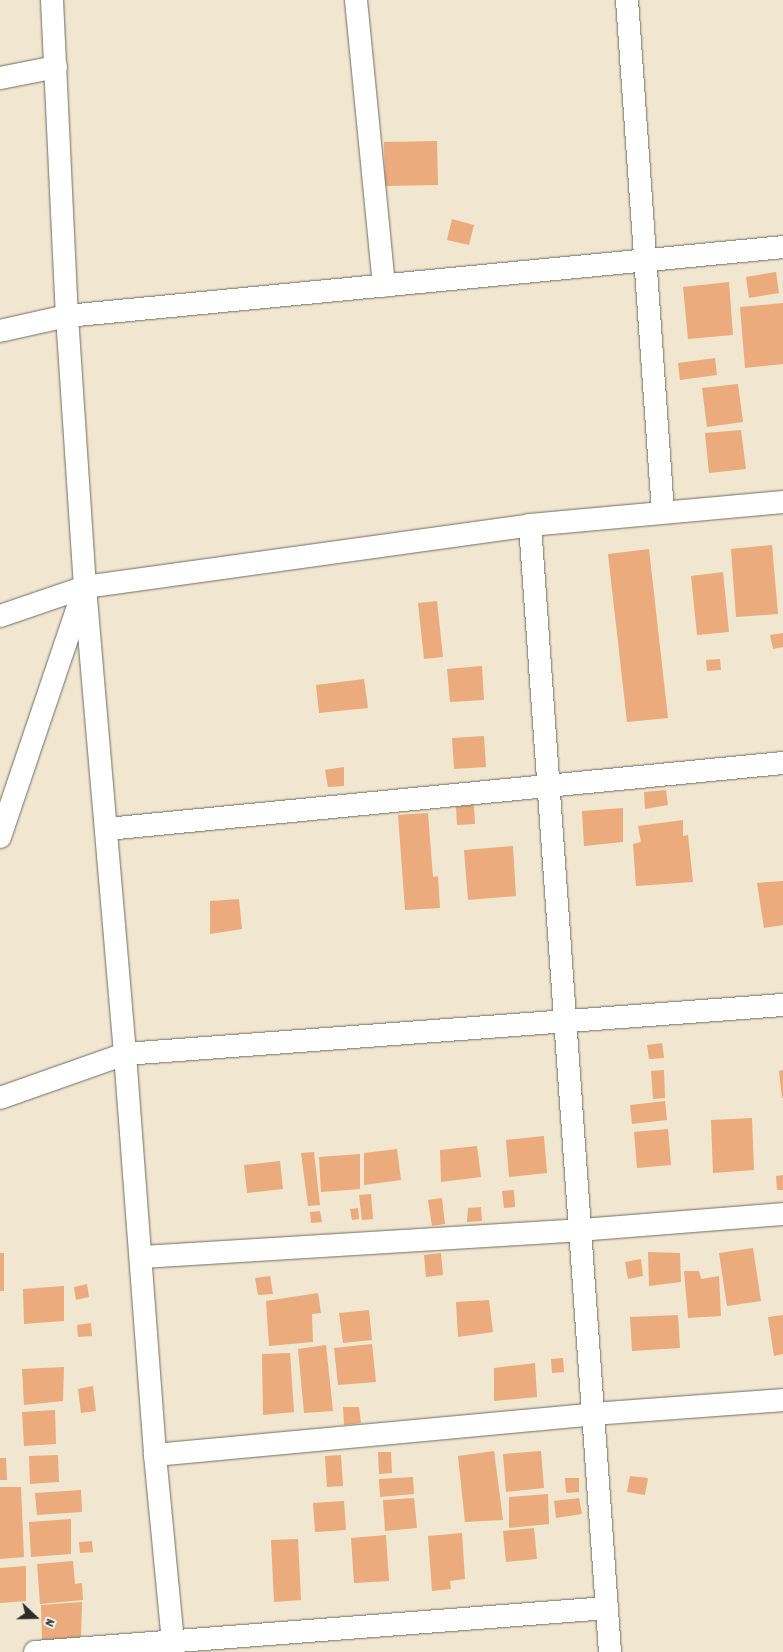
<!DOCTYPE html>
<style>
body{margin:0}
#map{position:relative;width:783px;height:1652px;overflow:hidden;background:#f1e6cf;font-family:Dekko,sans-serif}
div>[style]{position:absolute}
.building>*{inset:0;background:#ebab7d}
.roads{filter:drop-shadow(0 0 1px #706c64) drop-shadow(0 0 1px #706c64)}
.minor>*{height:22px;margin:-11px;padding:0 11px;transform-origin:11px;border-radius:11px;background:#fff}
span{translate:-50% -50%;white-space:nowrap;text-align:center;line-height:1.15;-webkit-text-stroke:4px #f6f6f2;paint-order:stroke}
.north{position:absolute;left:10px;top:1592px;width:50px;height:50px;-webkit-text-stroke:4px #f6f6f2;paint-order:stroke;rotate:111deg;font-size:14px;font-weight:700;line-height:20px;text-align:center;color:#2b2b2b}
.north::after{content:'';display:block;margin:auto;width:18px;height:22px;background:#2b2b2b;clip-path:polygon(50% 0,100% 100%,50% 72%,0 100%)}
</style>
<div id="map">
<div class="building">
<i style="clip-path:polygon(437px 141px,438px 185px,385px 186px,384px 142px)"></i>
<i style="clip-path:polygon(452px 219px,474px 225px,469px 245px,447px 240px)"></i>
<i style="clip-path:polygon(776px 272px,779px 293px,749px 298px,746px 277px)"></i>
<i style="clip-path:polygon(729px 282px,733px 335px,688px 339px,683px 287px)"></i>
<i style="clip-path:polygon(783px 303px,783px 364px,745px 368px,740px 307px)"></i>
<i style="clip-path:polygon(715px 358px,717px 375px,680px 380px,678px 363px)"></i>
<i style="clip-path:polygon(738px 384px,743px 422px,707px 427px,702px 388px)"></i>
<i style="clip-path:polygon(741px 430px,746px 469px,709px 473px,705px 433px)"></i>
<i style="clip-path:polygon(772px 545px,778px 614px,736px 617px,731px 549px)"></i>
<i style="clip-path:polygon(649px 549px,668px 718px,627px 722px,608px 554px)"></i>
<i style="clip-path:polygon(723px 572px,729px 632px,697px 635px,691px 576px)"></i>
<i style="clip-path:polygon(437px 601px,443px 657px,424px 659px,418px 603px)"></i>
<i style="clip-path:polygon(783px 633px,783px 647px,773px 649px,770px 635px)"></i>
<i style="clip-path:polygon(720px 659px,721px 670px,707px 671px,706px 660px)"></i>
<i style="clip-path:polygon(482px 666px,484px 700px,450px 702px,447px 669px)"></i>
<i style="clip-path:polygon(364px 679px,368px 708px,319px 713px,316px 685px)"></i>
<i style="clip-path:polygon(484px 736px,486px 767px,454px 769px,452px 738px)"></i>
<i style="clip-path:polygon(344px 767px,344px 786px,328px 787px,325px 770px)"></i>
<i style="clip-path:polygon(666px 790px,668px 805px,645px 809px,644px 792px)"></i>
<i style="clip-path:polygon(474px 805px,475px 824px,457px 825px,456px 806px)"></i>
<i style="clip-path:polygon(623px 808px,623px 842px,584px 846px,582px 811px)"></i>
<i style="clip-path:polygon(428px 813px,433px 877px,438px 876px,440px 908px,405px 910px,398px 815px)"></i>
<i style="clip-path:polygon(683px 820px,683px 836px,688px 835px,693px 882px,636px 886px,633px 844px,641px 842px,638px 826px)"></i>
<i style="clip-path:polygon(513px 846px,516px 896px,468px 900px,464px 850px)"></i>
<i style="clip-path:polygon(783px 881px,783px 925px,764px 928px,757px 883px)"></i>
<i style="clip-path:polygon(239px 899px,242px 929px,210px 934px,210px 901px)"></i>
<i style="clip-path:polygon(662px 1043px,664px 1058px,649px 1059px,647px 1045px)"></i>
<i style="clip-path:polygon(664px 1070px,665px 1098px,653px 1099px,651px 1071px)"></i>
<i style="clip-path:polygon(783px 1070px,783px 1098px,782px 1098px,779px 1071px)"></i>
<i style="clip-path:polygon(665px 1101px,667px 1120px,632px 1124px,630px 1105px)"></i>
<i style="clip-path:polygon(752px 1118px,754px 1170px,713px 1173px,711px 1120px)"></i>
<i style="clip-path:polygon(668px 1129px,671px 1165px,637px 1168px,634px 1132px)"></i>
<i style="clip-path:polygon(544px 1136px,547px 1173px,509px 1177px,506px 1140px)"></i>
<i style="clip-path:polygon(477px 1146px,481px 1177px,441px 1182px,440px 1150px)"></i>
<i style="clip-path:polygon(397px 1149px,401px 1180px,364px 1185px,364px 1153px)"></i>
<i style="clip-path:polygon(314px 1152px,320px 1205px,308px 1206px,301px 1153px)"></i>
<i style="clip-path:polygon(360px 1154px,360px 1189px,321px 1192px,319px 1157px)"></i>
<i style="clip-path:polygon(280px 1161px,283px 1189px,247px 1193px,244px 1165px)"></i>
<i style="clip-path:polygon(783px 1175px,783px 1190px,777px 1190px,776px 1176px)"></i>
<i style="clip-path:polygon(514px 1190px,515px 1207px,504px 1208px,502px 1191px)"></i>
<i style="clip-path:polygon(371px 1194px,373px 1219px,362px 1220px,359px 1195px)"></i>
<i style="clip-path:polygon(442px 1198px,445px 1224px,432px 1226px,428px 1200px)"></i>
<i style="clip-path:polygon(481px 1207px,482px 1221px,467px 1222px,468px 1208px)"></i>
<i style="clip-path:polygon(358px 1208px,359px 1219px,352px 1220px,350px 1209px)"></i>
<i style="clip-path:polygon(320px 1211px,322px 1222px,311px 1223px,310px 1212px)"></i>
<i style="clip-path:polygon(753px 1248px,761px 1301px,727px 1306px,719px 1253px)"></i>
<i style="clip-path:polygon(648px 1252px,680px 1253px,681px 1282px,649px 1286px)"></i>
<i style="clip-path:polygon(0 1253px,4px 1253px,4px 1291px,0 1291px)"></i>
<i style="clip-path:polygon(441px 1253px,443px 1275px,426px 1277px,424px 1255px)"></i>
<i style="clip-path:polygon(641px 1259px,643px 1276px,628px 1279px,625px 1262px)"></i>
<i style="clip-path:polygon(684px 1271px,699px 1271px,701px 1279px,719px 1276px,721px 1316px,688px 1318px)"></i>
<i style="clip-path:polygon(270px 1276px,273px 1294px,258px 1295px,255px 1278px)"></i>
<i style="clip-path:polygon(87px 1284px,89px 1297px,76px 1300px,74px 1287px)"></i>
<i style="clip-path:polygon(64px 1286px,64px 1321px,24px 1324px,23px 1289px)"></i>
<i style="clip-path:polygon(318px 1293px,321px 1313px,312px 1314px,313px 1342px,269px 1346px,266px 1301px)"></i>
<i style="clip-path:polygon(489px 1300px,493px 1332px,458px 1337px,456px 1302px)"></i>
<i style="clip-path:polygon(369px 1310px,372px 1340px,343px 1343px,339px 1313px)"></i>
<i style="clip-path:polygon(678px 1315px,680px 1348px,632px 1351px,630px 1317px)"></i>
<i style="clip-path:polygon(783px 1315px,783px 1354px,774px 1356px,768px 1317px)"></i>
<i style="clip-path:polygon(91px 1323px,92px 1336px,78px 1337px,77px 1325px)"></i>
<i style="clip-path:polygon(372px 1344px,376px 1382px,338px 1385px,334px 1348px)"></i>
<i style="clip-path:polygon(326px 1345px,333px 1411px,304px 1413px,298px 1349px)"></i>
<i style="clip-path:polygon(290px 1353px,294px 1412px,263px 1415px,262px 1354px)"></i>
<i style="clip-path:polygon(563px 1358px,564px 1372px,552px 1373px,551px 1359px)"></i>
<i style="clip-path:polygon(535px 1363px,537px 1397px,494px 1401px,494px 1368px)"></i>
<i style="clip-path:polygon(64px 1367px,63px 1401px,24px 1405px,22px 1369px)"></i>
<i style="clip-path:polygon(93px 1386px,96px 1411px,81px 1413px,78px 1389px)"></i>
<i style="clip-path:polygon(343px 1407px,359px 1407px,361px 1423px,344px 1425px)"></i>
<i style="clip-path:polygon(55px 1410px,56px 1444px,24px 1446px,22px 1412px)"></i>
<i style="clip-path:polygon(494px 1451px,503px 1520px,465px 1522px,458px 1456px)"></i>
<i style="clip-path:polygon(541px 1451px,544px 1488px,506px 1492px,503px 1454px)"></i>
<i style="clip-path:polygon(378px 1452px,391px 1452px,392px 1473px,379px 1474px)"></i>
<i style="clip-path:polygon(58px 1455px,59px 1482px,30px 1484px,29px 1456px)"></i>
<i style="clip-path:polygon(341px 1455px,343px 1486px,327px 1487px,325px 1456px)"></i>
<i style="clip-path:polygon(0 1458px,6px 1458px,7px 1480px,0 1480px)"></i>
<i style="clip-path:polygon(630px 1476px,648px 1478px,645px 1495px,627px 1492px)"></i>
<i style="clip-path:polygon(413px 1477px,414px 1494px,380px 1497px,379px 1479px)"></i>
<i style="clip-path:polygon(565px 1478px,579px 1478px,579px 1492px,566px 1493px)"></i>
<i style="clip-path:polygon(0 1487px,21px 1487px,24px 1557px,0 1559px)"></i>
<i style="clip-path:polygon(81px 1490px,82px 1512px,37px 1515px,35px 1493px)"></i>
<i style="clip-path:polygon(548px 1494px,549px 1524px,509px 1528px,509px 1497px)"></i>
<i style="clip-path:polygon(414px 1498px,417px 1528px,385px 1531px,383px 1500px)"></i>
<i style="clip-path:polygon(579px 1498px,582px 1514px,556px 1518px,554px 1501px)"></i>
<i style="clip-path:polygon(344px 1501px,346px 1530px,315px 1532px,313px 1503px)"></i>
<i style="clip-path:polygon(71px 1519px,71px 1554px,31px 1557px,29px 1522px)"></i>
<i style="clip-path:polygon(534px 1528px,537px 1559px,506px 1562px,503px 1531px)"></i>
<i style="clip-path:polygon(462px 1533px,465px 1579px,450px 1581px,451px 1589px,432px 1591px,428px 1536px)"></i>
<i style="clip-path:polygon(386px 1535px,389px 1581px,354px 1583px,351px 1538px)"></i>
<i style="clip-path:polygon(298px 1539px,301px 1600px,274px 1602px,271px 1540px)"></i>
<i style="clip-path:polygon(92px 1541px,93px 1552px,80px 1553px,79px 1542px)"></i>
<i style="clip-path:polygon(73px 1561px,75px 1584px,82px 1583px,83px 1600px,40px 1604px,37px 1564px)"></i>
<i style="clip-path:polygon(26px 1566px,26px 1601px,0 1603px,0 1568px)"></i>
<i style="clip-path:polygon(82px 1602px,81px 1637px,42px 1640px,41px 1605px)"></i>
</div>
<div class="roads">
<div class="minor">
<i style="left:52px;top:0;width:316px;rotate:87.3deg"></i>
<i style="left:67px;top:316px;width:272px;rotate:86.2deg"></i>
<i style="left:85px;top:587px;width:469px;rotate:85.1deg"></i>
<i style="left:125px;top:1054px;width:402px;rotate:85.7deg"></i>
<i style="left:155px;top:1455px;width:198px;rotate:84.5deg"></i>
<i style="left:356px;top:0;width:287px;rotate:84.4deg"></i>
<i style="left:627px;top:0;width:513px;rotate:85.98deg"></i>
<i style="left:0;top:78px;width:57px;rotate:-11.1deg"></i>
<i style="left:0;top:331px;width:69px;rotate:-12.6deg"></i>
<i style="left:67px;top:316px;width:719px;rotate:-5.5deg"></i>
<i style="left:530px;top:525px;width:1130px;rotate:85.94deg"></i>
<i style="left:0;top:616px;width:90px;rotate:-18.8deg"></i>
<i style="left:85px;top:587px;width:449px;rotate:-7.9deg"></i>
<i style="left:530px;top:525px;width:254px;rotate:-5.2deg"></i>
<i style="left:107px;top:829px;width:679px;rotate:-5.58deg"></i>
<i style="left:0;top:837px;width:256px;rotate:-71.3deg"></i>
<i style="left:0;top:1098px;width:133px;rotate:-19.4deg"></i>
<i style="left:125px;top:1054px;width:660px;rotate:-4.26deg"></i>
<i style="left:141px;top:1257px;width:440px;rotate:-3.5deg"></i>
<i style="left:580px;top:1230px;width:204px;rotate:-4.5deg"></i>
<i style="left:155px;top:1455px;width:440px;rotate:-5.3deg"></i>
<i style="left:593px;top:1414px;width:191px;rotate:-4.2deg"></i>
<i style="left:35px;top:1652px;width:574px;rotate:-4.4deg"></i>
</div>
</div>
<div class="north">N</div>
</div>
